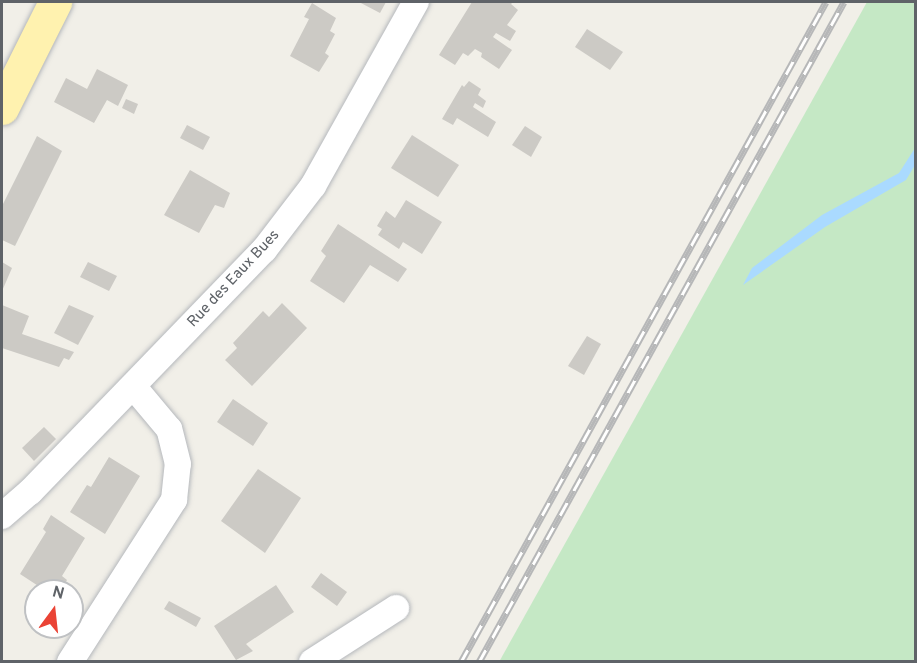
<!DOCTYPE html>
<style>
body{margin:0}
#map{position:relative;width:917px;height:663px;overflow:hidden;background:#f1efe8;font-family:Overpass,sans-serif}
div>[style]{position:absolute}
.green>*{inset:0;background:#c5e8c5}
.water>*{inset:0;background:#aadaff}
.building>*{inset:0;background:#cccac5}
.roads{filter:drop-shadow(0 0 2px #b5b8bc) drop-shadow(0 0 2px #b5b8bc)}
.street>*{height:26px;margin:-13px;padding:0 13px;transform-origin:13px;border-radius:13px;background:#fff}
.primary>*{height:33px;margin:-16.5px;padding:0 16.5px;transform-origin:16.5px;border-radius:16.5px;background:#fff2af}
.rail>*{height:7px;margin-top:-3.5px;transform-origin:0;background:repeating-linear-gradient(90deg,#fff 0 14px,#b6b7b8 0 28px);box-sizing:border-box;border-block:2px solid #b6b7b8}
span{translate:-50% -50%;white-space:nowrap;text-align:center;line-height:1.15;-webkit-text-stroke:4.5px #fff;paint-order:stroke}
.street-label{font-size:15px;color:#5f6368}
.frame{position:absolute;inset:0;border:3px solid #5f6368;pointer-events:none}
.north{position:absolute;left:24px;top:579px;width:60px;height:60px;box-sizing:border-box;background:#fff;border:2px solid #bfc1c3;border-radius:50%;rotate:15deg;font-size:16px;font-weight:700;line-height:24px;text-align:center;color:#5f6368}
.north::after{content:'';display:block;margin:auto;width:21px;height:27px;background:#ea4335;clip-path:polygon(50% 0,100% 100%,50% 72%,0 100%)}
</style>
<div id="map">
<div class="green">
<i style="clip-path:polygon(867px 2px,915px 2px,915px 661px,499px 662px)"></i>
</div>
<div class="water">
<i style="clip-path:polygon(915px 148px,915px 165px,906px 180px,825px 227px,743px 285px,752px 268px,822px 215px,899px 173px)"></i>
</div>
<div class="building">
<i style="clip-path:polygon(359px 2px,386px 2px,380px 13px)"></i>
<i style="clip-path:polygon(472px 2px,513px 2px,511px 4px,518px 10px,507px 25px,516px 31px,510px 41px,496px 33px,493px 37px,512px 50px,499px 69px,481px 57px,482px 53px,475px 49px,468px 56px,463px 53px,455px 65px,439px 55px)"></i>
<i style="clip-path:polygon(312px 3px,336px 18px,330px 31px,335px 34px,325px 53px,329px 56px,319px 72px,290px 56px,309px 19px,304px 17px)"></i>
<i style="clip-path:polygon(587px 29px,623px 52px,610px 70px,575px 47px)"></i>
<i style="clip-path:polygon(97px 69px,128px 85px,118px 106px,107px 100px,94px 123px,54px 102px,66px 78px,87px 89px)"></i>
<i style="clip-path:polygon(469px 81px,481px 89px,478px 95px,486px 101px,483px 108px,475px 103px,473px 107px,496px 122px,488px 137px,457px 118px,453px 125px,442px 119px,462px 85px,464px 87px)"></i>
<i style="clip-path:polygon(126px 99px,138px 104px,134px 114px,122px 108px)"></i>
<i style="clip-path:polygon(187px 125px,210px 137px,203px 150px,180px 138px)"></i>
<i style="clip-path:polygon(525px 126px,542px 137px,531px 157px,512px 145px)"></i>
<i style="clip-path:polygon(412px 135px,459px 165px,438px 197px,391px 168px)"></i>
<i style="clip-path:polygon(37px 136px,62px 151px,15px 246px,2px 240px,2px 206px)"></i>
<i style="clip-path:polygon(190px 170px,230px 193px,224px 208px,215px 205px,199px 233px,164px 215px)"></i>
<i style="clip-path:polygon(406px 200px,442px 222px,422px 254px,403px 242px,399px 249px,378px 235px,382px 229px,377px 226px,386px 211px,395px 218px)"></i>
<i style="clip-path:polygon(338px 224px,407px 269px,398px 282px,370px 265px,344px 303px,310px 281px,326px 256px,321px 251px)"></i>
<i style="clip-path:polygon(2px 262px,12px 268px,2px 291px)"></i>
<i style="clip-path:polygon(88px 262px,117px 276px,109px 291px,80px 277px)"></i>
<i style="clip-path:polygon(282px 303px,307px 328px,252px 386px,225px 360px,237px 348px,233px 343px,263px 311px,269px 317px)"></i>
<i style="clip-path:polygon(2px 305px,29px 316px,22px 334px,74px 352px,69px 360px,64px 358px,59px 367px,2px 348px)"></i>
<i style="clip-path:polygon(69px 305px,94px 316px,78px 345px,54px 333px)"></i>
<i style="clip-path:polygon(587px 336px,601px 344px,584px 375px,568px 366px)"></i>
<i style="clip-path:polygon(233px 399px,268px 423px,253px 446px,217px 422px)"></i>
<i style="clip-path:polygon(44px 427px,56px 439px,34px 461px,22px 448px)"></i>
<i style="clip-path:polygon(109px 457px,140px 476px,105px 534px,70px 512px,87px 485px,91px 487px)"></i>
<i style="clip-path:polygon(258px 469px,301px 498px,265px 553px,221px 521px)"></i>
<i style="clip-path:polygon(51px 515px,85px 538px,62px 576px,67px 580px,61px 591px,46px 591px,20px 574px,46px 532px,43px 529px)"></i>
<i style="clip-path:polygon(321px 573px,347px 592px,337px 606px,311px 587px)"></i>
<i style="clip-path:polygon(276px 585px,294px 612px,246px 644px,253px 651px,236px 660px,214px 626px)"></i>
<i style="clip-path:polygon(169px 601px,201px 618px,196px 627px,164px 609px)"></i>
</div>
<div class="roads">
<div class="street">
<i style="left:2px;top:516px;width:37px;rotate:-41deg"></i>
<i style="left:30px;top:492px;width:337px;rotate:-46deg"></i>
<i style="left:264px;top:250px;width:81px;rotate:-52.6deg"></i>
<i style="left:313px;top:186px;width:211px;rotate:-60.8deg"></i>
<i style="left:70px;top:662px;width:193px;rotate:-57.3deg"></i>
<i style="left:174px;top:500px;width:36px;rotate:-84deg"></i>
<i style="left:178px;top:464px;width:36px;rotate:-104deg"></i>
<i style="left:169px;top:429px;width:56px;rotate:-129.9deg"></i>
<i style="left:312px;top:662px;width:100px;rotate:-32.7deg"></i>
</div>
<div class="primary">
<i style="left:2px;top:108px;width:119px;rotate:-63.4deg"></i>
</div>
</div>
<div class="rail">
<i style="left:461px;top:662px;width:754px;rotate:-61.06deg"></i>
<i style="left:479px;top:662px;width:754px;rotate:-61.06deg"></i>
</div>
<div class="street-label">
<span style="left:234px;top:279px;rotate:-47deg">Rue des Eaux Bues</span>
</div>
<div class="frame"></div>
<div class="north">N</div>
</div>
